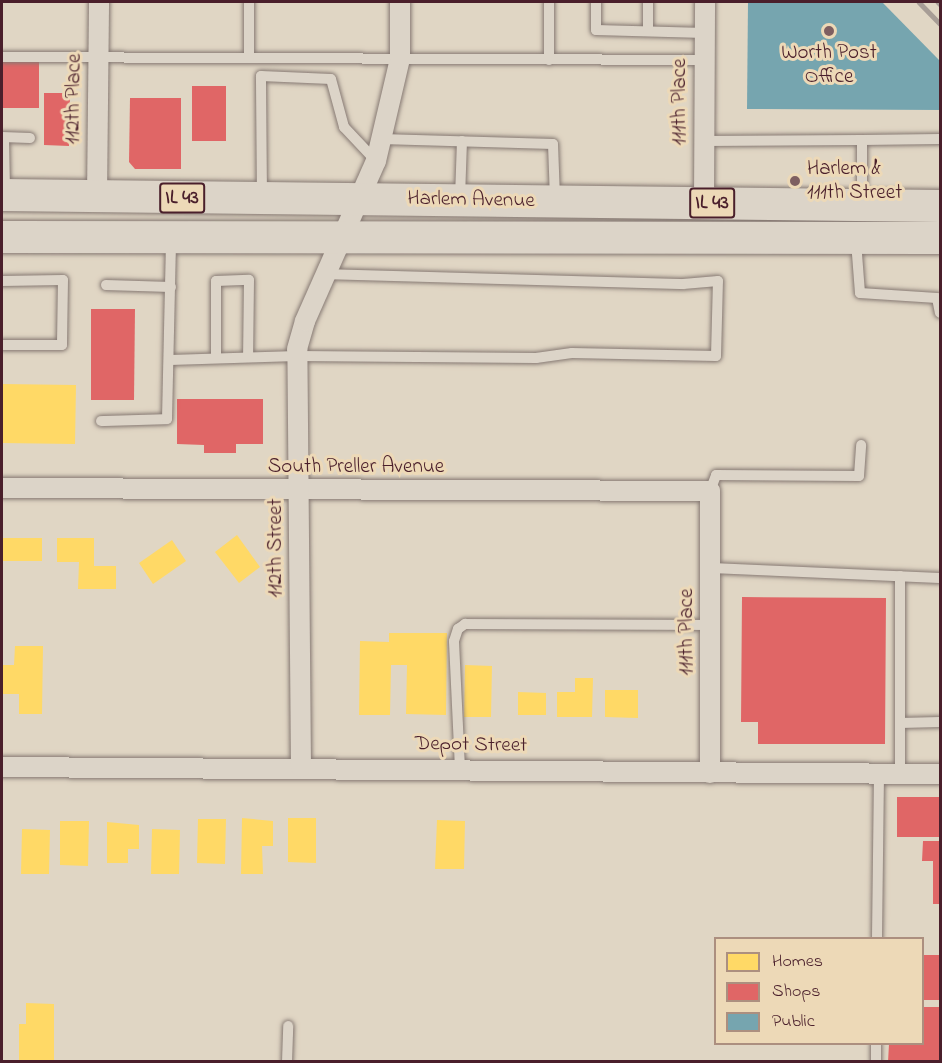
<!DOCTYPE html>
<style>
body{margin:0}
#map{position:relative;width:942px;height:1063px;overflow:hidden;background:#e0d6c4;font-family:"Indie Flower",sans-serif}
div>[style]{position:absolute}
.homes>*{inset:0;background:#ffd966}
.shops>*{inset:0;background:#e06666}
.public>*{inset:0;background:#76a5af}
.roads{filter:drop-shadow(0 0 2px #867973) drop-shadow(0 0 2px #867973)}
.lane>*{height:10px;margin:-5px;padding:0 5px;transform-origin:5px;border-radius:5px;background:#dcd4c8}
.street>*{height:20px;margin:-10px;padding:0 10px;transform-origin:10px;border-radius:10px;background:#dcd4c8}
.primary>*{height:32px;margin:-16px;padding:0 16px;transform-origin:16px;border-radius:16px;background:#dcd4c8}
.rail>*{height:4.5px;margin:-2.25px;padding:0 2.25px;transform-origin:2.25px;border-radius:2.25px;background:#a79d96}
.dots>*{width:16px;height:16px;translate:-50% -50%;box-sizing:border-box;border:3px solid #edd9b7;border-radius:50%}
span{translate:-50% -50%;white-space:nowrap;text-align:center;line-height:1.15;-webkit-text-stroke:6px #edd9b7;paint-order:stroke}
.shield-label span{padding:2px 4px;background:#edd9b7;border:2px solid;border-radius:4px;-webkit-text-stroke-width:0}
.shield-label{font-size:20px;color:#4a1f2b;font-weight:700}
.poi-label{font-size:21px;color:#4a1f2b}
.left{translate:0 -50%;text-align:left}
.street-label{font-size:21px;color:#4a1f2b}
.frame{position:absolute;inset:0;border:3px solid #4a1f2b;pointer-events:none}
.legend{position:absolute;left:714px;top:937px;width:210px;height:108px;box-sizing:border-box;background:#edd9b7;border:2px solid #ac8f7f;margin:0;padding:8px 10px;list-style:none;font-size:18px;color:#4a1f2b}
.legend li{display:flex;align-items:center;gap:12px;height:30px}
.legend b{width:30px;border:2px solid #ac8f7f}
</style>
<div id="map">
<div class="homes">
<i style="clip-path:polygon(2px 384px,76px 385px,75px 444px,2px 443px)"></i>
<i style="clip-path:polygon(237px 535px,260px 567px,239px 583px,215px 552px)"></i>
<i style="clip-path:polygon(2px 538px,42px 538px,42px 561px,2px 561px)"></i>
<i style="clip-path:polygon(57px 538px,94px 538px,94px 566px,116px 566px,116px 589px,78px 589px,79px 562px,57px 562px)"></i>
<i style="clip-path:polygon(172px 540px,186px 561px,153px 584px,139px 563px)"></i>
<i style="clip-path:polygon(389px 633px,447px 633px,446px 715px,406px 714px,407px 665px,391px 665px,390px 715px,359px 715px,360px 641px,389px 642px)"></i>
<i style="clip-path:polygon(15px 646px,43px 646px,42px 714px,19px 714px,19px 694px,2px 694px,2px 665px,14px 665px)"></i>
<i style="clip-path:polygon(465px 665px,492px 666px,491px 717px,464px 717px)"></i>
<i style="clip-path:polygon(575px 678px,593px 678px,592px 717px,557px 717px,557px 692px,575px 692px)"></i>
<i style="clip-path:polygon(605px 690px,638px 690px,638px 718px,605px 717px)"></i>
<i style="clip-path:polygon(518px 692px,546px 693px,546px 715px,518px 715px)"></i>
<i style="clip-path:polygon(242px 818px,273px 821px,273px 846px,262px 846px,263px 874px,241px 874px)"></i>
<i style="clip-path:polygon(288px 818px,316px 818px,316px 863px,288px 862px)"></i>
<i style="clip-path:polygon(198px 819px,226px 819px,225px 864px,197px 863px)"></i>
<i style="clip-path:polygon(437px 820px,465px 821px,464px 869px,435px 869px)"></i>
<i style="clip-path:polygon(60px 821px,89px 821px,88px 866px,60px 865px)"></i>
<i style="clip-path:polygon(107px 822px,139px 825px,139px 849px,128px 849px,128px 863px,107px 863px)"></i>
<i style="clip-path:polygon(22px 829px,50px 830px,49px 874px,21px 874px)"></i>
<i style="clip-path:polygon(152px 829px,180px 830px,179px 874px,151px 874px)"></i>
<i style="clip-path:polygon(26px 1003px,54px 1004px,54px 1062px,19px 1062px,19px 1024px,26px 1024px)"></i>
</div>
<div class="shops">
<i style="clip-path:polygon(2px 62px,39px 62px,39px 108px,2px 108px)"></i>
<i style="clip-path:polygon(192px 86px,226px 86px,226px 141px,192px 141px)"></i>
<i style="clip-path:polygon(44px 93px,70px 93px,69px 146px,44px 145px)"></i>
<i style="clip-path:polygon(130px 98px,181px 98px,181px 169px,135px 169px,129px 162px)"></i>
<i style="clip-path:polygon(91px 309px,135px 309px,134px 400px,91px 400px)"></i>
<i style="clip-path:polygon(177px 399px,263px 399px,263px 444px,236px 444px,236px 453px,204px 453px,204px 445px,177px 444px)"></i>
<i style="clip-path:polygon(742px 597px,886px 598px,885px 744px,758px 744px,758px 722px,741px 722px)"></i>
<i style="clip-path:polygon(897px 797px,940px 797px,940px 837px,897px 837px)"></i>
<i style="clip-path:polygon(923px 841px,940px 841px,940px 904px,933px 904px,933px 861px,922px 861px)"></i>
<i style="clip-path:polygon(922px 955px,940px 955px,940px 1000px,922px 1000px)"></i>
<i style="clip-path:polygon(922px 1007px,940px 1007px,940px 1062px,888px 1062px,889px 1044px,922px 1044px)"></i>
</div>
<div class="public">
<i style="clip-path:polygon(748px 2px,882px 2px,940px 61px,940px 110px,747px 109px)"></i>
</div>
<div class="roads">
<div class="lane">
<i style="left:596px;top:2px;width:28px;rotate:90deg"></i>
<i style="left:596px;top:30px;width:109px;rotate:1.6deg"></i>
<i style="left:648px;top:31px;width:29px;rotate:-90deg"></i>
<i style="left:2px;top:57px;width:703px;rotate:0.24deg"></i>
<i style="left:249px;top:58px;width:56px;rotate:-90deg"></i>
<i style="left:549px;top:60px;width:58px;rotate:-90deg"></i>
<i style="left:2px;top:137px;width:28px;rotate:2deg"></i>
<i style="left:4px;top:138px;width:54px;rotate:88.9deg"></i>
<i style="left:381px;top:139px;width:172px;rotate:1.7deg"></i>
<i style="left:553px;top:144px;width:54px;rotate:87.9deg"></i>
<i style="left:862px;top:140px;width:78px;rotate:-0.7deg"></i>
<i style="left:704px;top:141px;width:158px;rotate:-0.4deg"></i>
<i style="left:862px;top:140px;width:62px;rotate:90deg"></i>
<i style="left:262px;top:197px;width:121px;rotate:-90.5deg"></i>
<i style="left:261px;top:76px;width:70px;rotate:2.5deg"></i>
<i style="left:331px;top:79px;width:50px;rotate:74.8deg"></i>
<i style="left:344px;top:127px;width:47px;rotate:46.7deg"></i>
<i style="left:460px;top:198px;width:57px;rotate:-88deg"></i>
<i style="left:856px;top:241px;width:52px;rotate:85.6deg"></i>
<i style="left:860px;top:293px;width:77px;rotate:3.7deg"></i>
<i style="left:937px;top:298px;width:15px;rotate:79deg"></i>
<i style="left:2px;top:281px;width:61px;rotate:-0.9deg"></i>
<i style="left:63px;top:280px;width:65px;rotate:90.9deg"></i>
<i style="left:62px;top:345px;width:60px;rotate:180deg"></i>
<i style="left:106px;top:285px;width:65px;rotate:1.8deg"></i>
<i style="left:216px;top:358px;width:77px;rotate:-90deg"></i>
<i style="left:216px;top:281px;width:33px;rotate:-2deg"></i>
<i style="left:249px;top:280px;width:77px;rotate:90.7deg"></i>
<i style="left:170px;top:360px;width:127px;rotate:-1.8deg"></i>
<i style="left:297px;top:356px;width:239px;rotate:0.5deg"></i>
<i style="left:536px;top:358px;width:36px;rotate:-8deg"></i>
<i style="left:572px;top:353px;width:144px;rotate:1.2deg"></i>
<i style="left:716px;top:356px;width:75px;rotate:-88.5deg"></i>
<i style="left:718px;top:281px;width:35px;rotate:175deg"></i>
<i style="left:683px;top:284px;width:356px;rotate:-178.4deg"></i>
<i style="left:101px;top:421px;width:66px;rotate:-1.7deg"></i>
<i style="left:167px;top:419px;width:179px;rotate:-88.7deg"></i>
<i style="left:710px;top:491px;width:17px;rotate:-69deg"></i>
<i style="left:716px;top:475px;width:143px;rotate:0.4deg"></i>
<i style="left:859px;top:476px;width:31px;rotate:-86deg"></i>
<i style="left:711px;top:568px;width:229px;rotate:2.5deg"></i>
<i style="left:900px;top:723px;width:40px;rotate:-1.4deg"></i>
<i style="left:460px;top:769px;width:128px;rotate:-92.7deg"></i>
<i style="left:454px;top:641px;width:13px;rotate:-72deg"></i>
<i style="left:458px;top:629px;width:9px;rotate:-36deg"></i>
<i style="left:465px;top:624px;width:246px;rotate:0.2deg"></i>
<i style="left:900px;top:774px;width:198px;rotate:-90deg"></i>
<i style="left:877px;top:938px;width:164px;rotate:-89.3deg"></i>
<i style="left:287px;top:1062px;width:36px;rotate:-88deg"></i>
<i style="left:876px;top:1062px;width:18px;rotate:-90deg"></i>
</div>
<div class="street">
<i style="left:97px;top:197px;width:195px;rotate:-89.4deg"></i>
<i style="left:704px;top:203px;width:201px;rotate:-89.7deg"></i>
<i style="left:2px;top:488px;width:708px;rotate:0.24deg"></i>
<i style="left:710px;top:491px;width:282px;rotate:90deg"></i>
<i style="left:2px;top:767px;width:938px;rotate:0.43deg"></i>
<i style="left:301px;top:767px;width:418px;rotate:-90.5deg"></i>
<i style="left:297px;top:349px;width:29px;rotate:-74deg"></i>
<i style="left:305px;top:321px;width:175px;rotate:-66.1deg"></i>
<i style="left:376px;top:161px;width:105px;rotate:-76.8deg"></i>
<i style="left:400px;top:59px;width:57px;rotate:-90deg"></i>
</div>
<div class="primary">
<i style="left:2px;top:195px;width:938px;rotate:0.67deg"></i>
<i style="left:2px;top:237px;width:938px;rotate:0.06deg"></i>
</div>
</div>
<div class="rail">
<i style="left:919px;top:2px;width:30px;rotate:46deg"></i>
<i style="left:938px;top:2px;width:3px;rotate:45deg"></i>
</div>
<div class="dots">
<i style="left:829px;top:31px;background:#7e5f61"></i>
<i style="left:795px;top:181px;background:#7e5f61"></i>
</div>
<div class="shield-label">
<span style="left:182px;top:198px">IL 43</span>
<span style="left:712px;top:203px">IL 43</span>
</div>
<div class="poi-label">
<span style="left:829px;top:65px">Worth Post<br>Office</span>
<span class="left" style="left:807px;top:181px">Harlem &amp;<br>111th Street</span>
</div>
<div class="street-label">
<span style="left:74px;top:99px;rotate:-89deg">112th Place</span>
<span style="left:680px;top:102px;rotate:-90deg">111th Place</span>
<span style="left:471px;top:200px;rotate:1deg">Harlem Avenue</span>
<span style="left:356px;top:467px">South Preller Avenue</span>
<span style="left:276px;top:548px;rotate:-90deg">112th Street</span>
<span style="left:687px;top:632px;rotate:-90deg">111th Place</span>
<span style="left:471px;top:745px;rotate:1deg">Depot Street</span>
</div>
<div class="frame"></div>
<ul class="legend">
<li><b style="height:16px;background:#ffd966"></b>Homes</li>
<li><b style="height:16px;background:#e06666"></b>Shops</li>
<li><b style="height:16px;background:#76a5af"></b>Public</li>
</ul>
</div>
